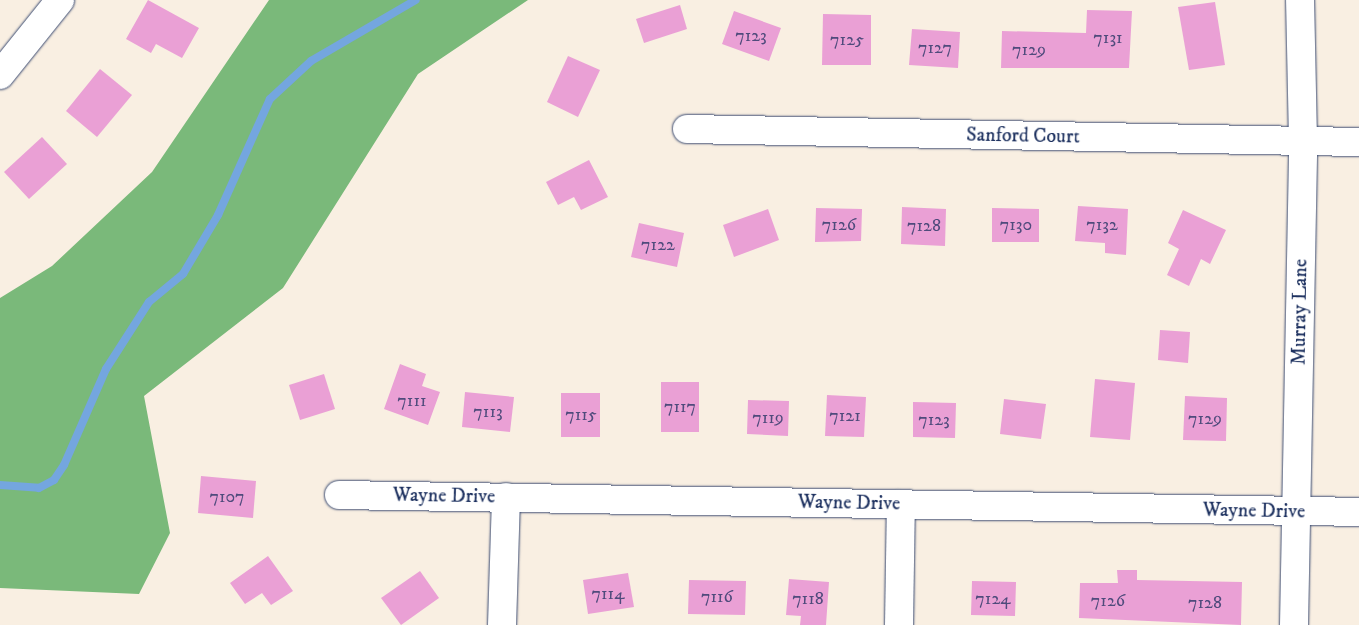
<!DOCTYPE html>
<style>
body{margin:0}
#map{position:relative;width:1359px;height:625px;overflow:hidden;background:#f9efe2;font-family:"IM FELL DW Pica",serif}
div>[style]{position:absolute}
.forest>*{inset:0;background:#7ab97a}
.stream>*{height:8px;margin:-4px;padding:0 4px;transform-origin:4px;border-radius:4px;background:#74a6df}
.building>*{inset:0;background:#eaa0d5}
.roads{filter:drop-shadow(0 0 1px #3c4c72) drop-shadow(0 0 1px #3c4c72)}
.minor>*{height:28px;margin:-14px;padding:0 14px;transform-origin:14px;border-radius:14px;background:#fff}
span{translate:-50% -50%;white-space:nowrap;text-align:center;line-height:1.15;-webkit-text-stroke:5px #fff;paint-order:stroke}
.number-label{font-size:18px;color:#4f4b7c}
.number-label span{-webkit-text-stroke-width:0}
.street-label{font-size:20px;color:#1b2f5e}
</style>
<div id="map">
<div class="forest">
<i style="clip-path:polygon(269px 0,528px 0,418px 74px,283px 288px,144px 396px,170px 533px,139px 594px,0 588px,0 298px,52px 266px,152px 172px)"></i>
</div>
<div class="stream">
<i style="left:0;top:485px;width:39px;rotate:4deg"></i>
<i style="left:39px;top:488px;width:17px;rotate:-28deg"></i>
<i style="left:54px;top:480px;width:18px;rotate:-56deg"></i>
<i style="left:64px;top:465px;width:105px;rotate:-66.4deg"></i>
<i style="left:106px;top:369px;width:80px;rotate:-57.3deg"></i>
<i style="left:149px;top:302px;width:44px;rotate:-39.5deg"></i>
<i style="left:183px;top:274px;width:69px;rotate:-59.3deg"></i>
<i style="left:218px;top:215px;width:127px;rotate:-65.9deg"></i>
<i style="left:270px;top:99px;width:56px;rotate:-42.8deg"></i>
<i style="left:311px;top:61px;width:121px;rotate:-30.2deg"></i>
</div>
<div class="building">
<i style="clip-path:polygon(148px 0,199px 28px,182px 58px,156px 44px,151px 53px,126px 39px)"></i>
<i style="clip-path:polygon(1215px 2px,1225px 65px,1189px 70px,1178px 7px)"></i>
<i style="clip-path:polygon(680px 5px,687px 29px,644px 43px,636px 19px)"></i>
<i style="clip-path:polygon(1087px 10px,1132px 11px,1129px 68px,1001px 68px,1002px 31px,1086px 33px)"></i>
<i style="clip-path:polygon(734px 11px,781px 28px,769px 61px,722px 44px)"></i>
<i style="clip-path:polygon(823px 14px,871px 15px,871px 65px,822px 65px)"></i>
<i style="clip-path:polygon(912px 29px,960px 32px,958px 68px,909px 65px)"></i>
<i style="clip-path:polygon(568px 56px,600px 70px,578px 117px,547px 102px)"></i>
<i style="clip-path:polygon(100px 69px,132px 95px,97px 137px,66px 111px)"></i>
<i style="clip-path:polygon(42px 137px,67px 164px,29px 199px,4px 172px)"></i>
<i style="clip-path:polygon(589px 160px,608px 197px,581px 210px,574px 197px,558px 205px,546px 182px)"></i>
<i style="clip-path:polygon(1078px 206px,1128px 209px,1126px 255px,1105px 253px,1105px 243px,1075px 241px)"></i>
<i style="clip-path:polygon(902px 207px,946px 209px,945px 246px,901px 244px)"></i>
<i style="clip-path:polygon(816px 208px,862px 209px,861px 241px,815px 242px)"></i>
<i style="clip-path:polygon(992px 208px,1039px 209px,1039px 242px,992px 242px)"></i>
<i style="clip-path:polygon(768px 209px,779px 240px,734px 257px,723px 225px)"></i>
<i style="clip-path:polygon(1183px 210px,1226px 230px,1210px 264px,1201px 259px,1189px 286px,1167px 275px,1179px 249px,1168px 243px)"></i>
<i style="clip-path:polygon(639px 223px,684px 233px,677px 267px,631px 257px)"></i>
<i style="clip-path:polygon(1160px 330px,1190px 332px,1188px 363px,1158px 360px)"></i>
<i style="clip-path:polygon(400px 364px,426px 374px,422px 386px,440px 392px,428px 425px,384px 409px)"></i>
<i style="clip-path:polygon(324px 374px,335px 409px,300px 420px,289px 385px)"></i>
<i style="clip-path:polygon(1095px 379px,1135px 383px,1130px 440px,1090px 437px)"></i>
<i style="clip-path:polygon(661px 382px,699px 382px,699px 432px,661px 432px)"></i>
<i style="clip-path:polygon(465px 392px,514px 397px,510px 432px,462px 427px)"></i>
<i style="clip-path:polygon(561px 393px,600px 393px,600px 437px,561px 437px)"></i>
<i style="clip-path:polygon(827px 395px,866px 397px,864px 437px,825px 436px)"></i>
<i style="clip-path:polygon(1185px 396px,1227px 398px,1226px 441px,1183px 440px)"></i>
<i style="clip-path:polygon(1004px 399px,1046px 404px,1041px 439px,1000px 434px)"></i>
<i style="clip-path:polygon(748px 400px,789px 401px,788px 436px,747px 434px)"></i>
<i style="clip-path:polygon(913px 402px,956px 403px,955px 438px,913px 437px)"></i>
<i style="clip-path:polygon(201px 476px,256px 481px,253px 518px,198px 513px)"></i>
<i style="clip-path:polygon(268px 556px,293px 591px,271px 605px,262px 593px,245px 604px,230px 583px)"></i>
<i style="clip-path:polygon(1117px 570px,1137px 570px,1137px 580px,1242px 582px,1241px 625px,1079px 618px,1080px 583px,1118px 583px)"></i>
<i style="clip-path:polygon(420px 571px,439px 598px,401px 625px,381px 598px)"></i>
<i style="clip-path:polygon(628px 573px,634px 607px,588px 614px,583px 580px)"></i>
<i style="clip-path:polygon(789px 579px,829px 582px,826px 625px,800px 625px,801px 616px,786px 615px)"></i>
<i style="clip-path:polygon(689px 580px,746px 581px,745px 615px,688px 614px)"></i>
<i style="clip-path:polygon(972px 581px,1016px 582px,1015px 616px,971px 615px)"></i>
</div>
<div class="roads">
<div class="minor">
<i style="left:0;top:75px;width:96px;rotate:-51.3deg"></i>
<i style="left:687px;top:129px;width:672px;rotate:1.11deg"></i>
<i style="left:339px;top:495px;width:1020px;rotate:0.95deg"></i>
<i style="left:502px;top:625px;width:128px;rotate:-88.2deg"></i>
<i style="left:899px;top:625px;width:121px;rotate:-89.1deg"></i>
<i style="left:1294px;top:625px;width:484px;rotate:-88.9deg"></i>
<i style="left:1303px;top:141px;width:141px;rotate:-91.2deg"></i>
</div>
</div>
<div class="number-label">
<span style="left:751px;top:36px">7123</span>
<span style="left:1108px;top:38px">7131</span>
<span style="left:847px;top:40px">7125</span>
<span style="left:935px;top:48px">7127</span>
<span style="left:1029px;top:50px">7129</span>
<span style="left:839px;top:225px">7126</span>
<span style="left:1016px;top:225px">7130</span>
<span style="left:1102px;top:225px">7132</span>
<span style="left:924px;top:226px">7128</span>
<span style="left:658px;top:245px">7122</span>
<span style="left:412px;top:401px">7111</span>
<span style="left:680px;top:407px">7117</span>
<span style="left:488px;top:412px">7113</span>
<span style="left:581px;top:415px">7115</span>
<span style="left:845px;top:416px">7121</span>
<span style="left:768px;top:418px">7119</span>
<span style="left:1205px;top:419px">7129</span>
<span style="left:934px;top:420px">7123</span>
<span style="left:227px;top:497px">7107</span>
<span style="left:608px;top:594px">7114</span>
<span style="left:717px;top:597px">7116</span>
<span style="left:808px;top:599px">7118</span>
<span style="left:993px;top:599px">7124</span>
<span style="left:1108px;top:601px">7126</span>
<span style="left:1205px;top:603px">7128</span>
</div>
<div class="street-label">
<span style="left:1023px;top:136px;rotate:1deg">Sanford Court</span>
<span style="left:1300px;top:312px;rotate:-89deg">Murray Lane</span>
<span style="left:444px;top:496px;rotate:1deg">Wayne Drive</span>
<span style="left:849px;top:503px;rotate:1deg">Wayne Drive</span>
<span style="left:1254px;top:511px;rotate:1deg">Wayne Drive</span>
</div>
</div>
